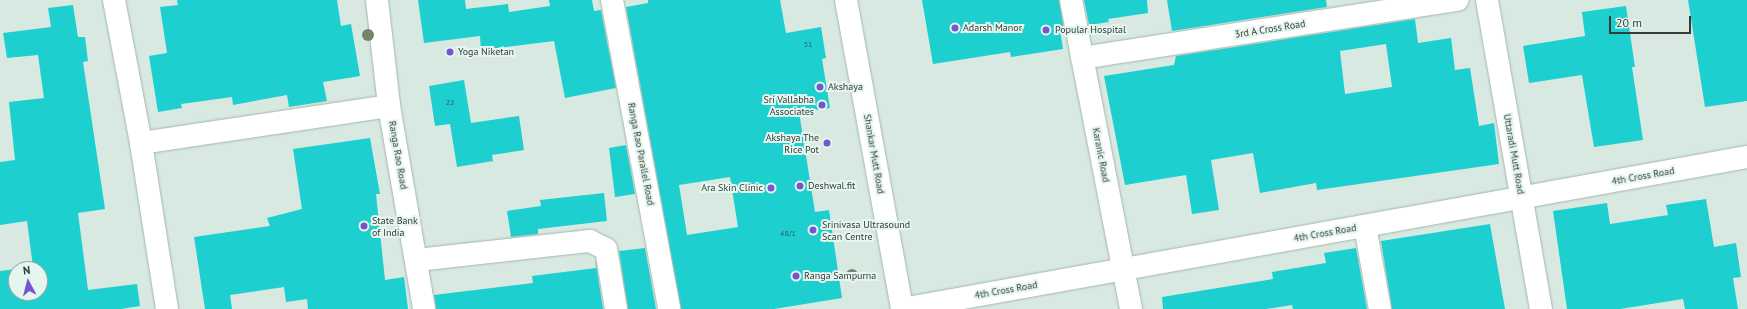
<!DOCTYPE html>
<style>
body{margin:0}
#map{position:relative;width:1747px;height:309px;overflow:hidden;background:#d8e9e2;font-family:"PT Sans",sans-serif}
div>[style]{position:absolute}
.building>*{inset:0;background:#1dcfce}
.roads{filter:drop-shadow(0 0 1px #a5b5af) drop-shadow(0 0 1px #a5b5af)}
.minor>*{height:22px;margin:-11px;padding:0 11px;transform-origin:11px;border-radius:11px;background:#fff}
.tertiary>*{height:22px;margin:-11px;padding:0 11px;transform-origin:11px;border-radius:11px;background:#fff}
.trees>*{width:12px;height:12px;margin:-6px;border-radius:50%;background:#77846a}
.dots>*{width:11px;height:11px;translate:-50% -50%;box-sizing:border-box;border:2px solid #e5f6ef;border-radius:50%}
span{translate:-50% -50%;white-space:nowrap;text-align:center;line-height:1.15;-webkit-text-stroke:4px #e5f6ef;paint-order:stroke}
.number-label{font-size:8px;color:#2f605e}
.number-label span{-webkit-text-stroke-width:0}
.poi-label{font-size:10px;color:#353b39}
.left{translate:0 -50%;text-align:left}
.right{translate:-100% -50%;text-align:right}
.street-label{font-size:10px;color:#353b39}
.north{position:absolute;left:8px;top:261px;width:40px;height:40px;box-sizing:border-box;background:#e5f6ef;border:1px solid #9faba6;border-radius:50%;rotate:353deg;font-size:11px;font-weight:700;line-height:16px;text-align:center;color:#353b39}
.north::after{content:'';display:block;margin:auto;width:14px;height:18px;background:#7257d1;clip-path:polygon(50% 0,100% 100%,50% 72%,0 100%)}
.scale{position:absolute;left:1609px;top:16px;width:82px;height:18px;box-sizing:border-box;border:2px solid #353b39;border-top:0;padding-left:5px;font-size:12px;line-height:14px;white-space:nowrap;color:#353b39;-webkit-text-stroke:3px #e5f6ef;paint-order:stroke}
</style>
<div id="map">
<div class="building">
<i style="clip-path:polygon(177px 0,337px 0,341px 26px,351px 24px,360px 76px,323px 82px,327px 101px,289px 107px,287px 95px,233px 105px,232px 97px,181px 104px,182px 108px,158px 112px,149px 56px,167px 53px,160px 7px,178px 5px)"></i>
<i style="clip-path:polygon(418px 0,465px 0,466px 9px,508px 4px,509px 12px,550px 6px,549px 0,592px 0,594px 11px,601px 10px,616px 88px,565px 98px,554px 41px,481px 50px,480px 36px,424px 43px)"></i>
<i style="clip-path:polygon(evenodd,648px 0,780px 0,786px 33px,821px 27px,826px 58px,822px 59px,830px 108px,799px 112px,815px 212px,829px 210px,842px 298px,774px 309px,681px 309px,626px 7px,648px 3px,648px 0,730px 177px,738px 227px,687px 235px,679px 185px,730px 177px)"></i>
<i style="clip-path:polygon(922px 0,1059px 0,1064px 29px,1060px 30px,1063px 49px,1011px 57px,1010px 52px,933px 64px)"></i>
<i style="clip-path:polygon(1084px 0,1147px 0,1148px 13px,1108px 19px,1109px 22px,1089px 25px)"></i>
<i style="clip-path:polygon(1167px 0,1326px 0,1327px 7px,1172px 31px)"></i>
<i style="clip-path:polygon(1688px 0,1747px 0,1747px 101px,1705px 107px)"></i>
<i style="clip-path:polygon(73px 5px,78px 37px,85px 37px,88px 61px,83px 62px,105px 209px,78px 213px,88px 290px,137px 284px,140px 306px,121px 309px,0 309px,0 271px,16px 269px,16px 293px,40px 293px,40px 269px,18px 269px,33px 267px,27px 221px,0 225px,0 162px,15px 160px,9px 102px,44px 98px,38px 55px,7px 58px,3px 33px,51px 27px,48px 8px)"></i>
<i style="clip-path:polygon(1626px 6px,1635px 67px,1632px 67px,1643px 140px,1594px 147px,1582px 75px,1529px 83px,1523px 46px,1585px 36px,1582px 12px)"></i>
<i style="clip-path:polygon(evenodd,1415px 19px,1418px 43px,1451px 38px,1455px 70px,1470px 68px,1479px 126px,1494px 123px,1499px 164px,1317px 190px,1316px 183px,1260px 193px,1253px 153px,1211px 160px,1219px 210px,1192px 214px,1186px 175px,1125px 185px,1104px 76px,1174px 65px,1176px 56px,1415px 19px,1386px 44px,1392px 87px,1345px 94px,1340px 51px,1386px 44px)"></i>
<i style="clip-path:polygon(464px 80px,471px 123px,519px 116px,524px 150px,492px 155px,493px 161px,457px 167px,450px 124px,435px 126px,429px 86px)"></i>
<i style="clip-path:polygon(370px 138px,380px 194px,376px 194px,385px 280px,404px 277px,408px 309px,308px 309px,307px 299px,286px 302px,284px 287px,230px 295px,232px 309px,205px 309px,194px 237px,270px 226px,267px 218px,302px 209px,293px 149px)"></i>
<i style="clip-path:polygon(626px 145px,635px 194px,615px 197px,609px 148px)"></i>
<i style="clip-path:polygon(604px 193px,607px 221px,538px 229px,538px 234px,511px 237px,507px 211px,541px 206px,540px 200px)"></i>
<i style="clip-path:polygon(1706px 199px,1714px 247px,1736px 243px,1741px 277px,1733px 278px,1738px 309px,1685px 309px,1683px 299px,1620px 309px,1567px 309px,1553px 211px,1607px 203px,1610px 224px,1668px 215px,1666px 205px)"></i>
<i style="clip-path:polygon(1490px 224px,1505px 309px,1392px 309px,1381px 241px)"></i>
<i style="clip-path:polygon(645px 248px,656px 309px,628px 309px,619px 251px)"></i>
<i style="clip-path:polygon(1356px 248px,1367px 309px,1293px 309px,1292px 305px,1266px 309px,1163px 309px,1162px 297px,1273px 279px,1272px 272px,1326px 263px,1324px 253px)"></i>
<i style="clip-path:polygon(595px 257px,603px 309px,436px 309px,434px 295px,533px 283px,532px 276px,596px 268px)"></i>
</div>
<div class="roads">
<div class="minor">
<i style="left:114px;top:0;width:146px;rotate:79.3deg"></i>
<i style="left:141px;top:143px;width:168px;rotate:81.1deg"></i>
<i style="left:612px;top:0;width:314px;rotate:79.5deg"></i>
<i style="left:1071px;top:0;width:315px;rotate:79deg"></i>
<i style="left:1487px;top:0;width:314px;rotate:80.1deg"></i>
<i style="left:1082px;top:58px;width:380px;rotate:-8.8deg"></i>
<i style="left:141px;top:143px;width:251px;rotate:-8.5deg"></i>
<i style="left:1365px;top:226px;width:84px;rotate:79.8deg"></i>
<i style="left:417px;top:260px;width:174px;rotate:-6.3deg"></i>
<i style="left:590px;top:241px;width:18px;rotate:27deg"></i>
<i style="left:606px;top:249px;width:61px;rotate:80.5deg"></i>
<i style="left:902px;top:309px;width:859px;rotate:-10.2deg"></i>
</div>
<div class="tertiary">
<i style="left:377px;top:0;width:107px;rotate:83.5deg"></i>
<i style="left:389px;top:106px;width:206px;rotate:80.2deg"></i>
<i style="left:846px;top:0;width:314px;rotate:79.7deg"></i>
</div>
</div>
<div class="trees">
<i style="left:368px;top:35px"></i>
<i style="left:852px;top:275px"></i>
</div>
<div class="dots">
<i style="left:955px;top:28px;background:#7257d1"></i>
<i style="left:1046px;top:30px;background:#7257d1"></i>
<i style="left:450px;top:52px;background:#7257d1"></i>
<i style="left:820px;top:87px;background:#7257d1"></i>
<i style="left:822px;top:105px;background:#7257d1"></i>
<i style="left:827px;top:143px;background:#7257d1"></i>
<i style="left:800px;top:186px;background:#7257d1"></i>
<i style="left:771px;top:188px;background:#7257d1"></i>
<i style="left:364px;top:226px;background:#7257d1"></i>
<i style="left:813px;top:230px;background:#7257d1"></i>
<i style="left:796px;top:276px;background:#7257d1"></i>
</div>
<div class="number-label">
<span style="left:808px;top:45px">51</span>
<span style="left:450px;top:103px">22</span>
<span style="left:788px;top:234px">48/1</span>
</div>
<div class="poi-label">
<span class="left" style="left:963px;top:28px">Adarsh Manor</span>
<span class="left" style="left:1055px;top:30px">Popular Hospital</span>
<span class="left" style="left:458px;top:52px">Yoga Niketan</span>
<span class="left" style="left:828px;top:87px">Akshaya</span>
<span class="right" style="left:814px;top:105px">Sri Vallabha<br>Associates</span>
<span class="right" style="left:819px;top:143px">Akshaya The<br>Rice Pot</span>
<span class="left" style="left:808px;top:186px">Deshwal.fit</span>
<span class="right" style="left:763px;top:188px">Ara Skin Clinic</span>
<span class="left" style="left:372px;top:226px">State Bank<br>of India</span>
<span class="left" style="left:822px;top:230px">Srinivasa Ultrasound<br>Scan Centre</span>
<span class="left" style="left:804px;top:276px">Ranga Sampurna</span>
</div>
<div class="street-label">
<span style="left:1270px;top:29px;rotate:-9deg">3rd A Cross Road</span>
<span style="left:641px;top:154px;rotate:79deg">Ranga Rao Parallel Road</span>
<span style="left:874px;top:154px;rotate:80deg">Shankar Mutt Road</span>
<span style="left:1514px;top:154px;rotate:80deg">Uttaradi Mutt Road</span>
<span style="left:398px;top:155px;rotate:80deg">Ranga Rao Road</span>
<span style="left:1101px;top:155px;rotate:79deg">Karanic Road</span>
<span style="left:1643px;top:176px;rotate:-10deg">4th Cross Road</span>
<span style="left:1325px;top:233px;rotate:-10deg">4th Cross Road</span>
<span style="left:1006px;top:290px;rotate:-10deg">4th Cross Road</span>
</div>
<div class="north">N</div>
<div class="scale">20 m</div>
</div>
